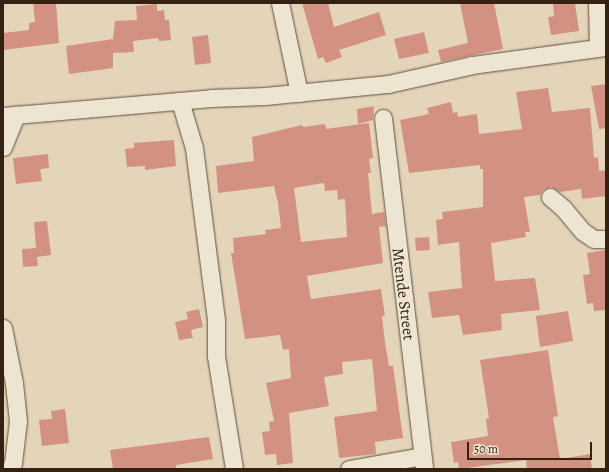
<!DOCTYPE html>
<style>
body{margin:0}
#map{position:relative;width:609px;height:472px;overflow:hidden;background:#e4d5ba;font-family:Alegreya,serif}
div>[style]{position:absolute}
.building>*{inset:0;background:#d39281}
.roads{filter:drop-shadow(0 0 1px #604e3c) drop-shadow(0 0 1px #604e3c)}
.street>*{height:17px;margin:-8.5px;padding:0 8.5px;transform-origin:8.5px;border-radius:8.5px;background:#ede4d2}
span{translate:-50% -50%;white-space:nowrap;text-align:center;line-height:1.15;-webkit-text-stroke:3.5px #ede4d2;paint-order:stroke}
.street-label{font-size:16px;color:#342112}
.frame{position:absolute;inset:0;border:4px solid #342112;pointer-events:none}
.scale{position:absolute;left:467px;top:442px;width:125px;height:18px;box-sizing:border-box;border:2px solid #342112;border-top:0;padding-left:5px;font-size:12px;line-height:14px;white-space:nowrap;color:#342112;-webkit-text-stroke:3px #ede4d2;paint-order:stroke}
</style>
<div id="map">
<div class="building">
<i style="clip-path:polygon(33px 3px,56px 3px,59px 43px,3px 50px,3px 33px,29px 30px,29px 23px,35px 22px)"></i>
<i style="clip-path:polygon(302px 3px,328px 3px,334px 27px,379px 12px,386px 35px,339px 50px,342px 57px,326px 63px,323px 57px,318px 59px)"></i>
<i style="clip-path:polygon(460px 3px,494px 3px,503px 49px,441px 62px,438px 50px,468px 43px)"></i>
<i style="clip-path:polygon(553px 3px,575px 3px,579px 31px,551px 35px,548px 17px,554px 16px)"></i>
<i style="clip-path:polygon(157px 4px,157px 11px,164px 10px,165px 20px,169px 20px,171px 40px,159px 41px,158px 38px,133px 41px,134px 52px,113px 53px,113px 68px,69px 74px,66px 46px,113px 39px,115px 21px,137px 20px,136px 6px)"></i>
<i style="clip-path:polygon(424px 32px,429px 53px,399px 59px,394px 39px)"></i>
<i style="clip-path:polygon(208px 35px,211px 63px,195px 65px,192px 37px)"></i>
<i style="clip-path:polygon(606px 84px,606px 128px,599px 129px,591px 86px)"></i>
<i style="clip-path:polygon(548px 88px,552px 112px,590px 108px,594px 158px,598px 157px,599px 171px,606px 170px,606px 196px,582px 199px,581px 189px,560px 192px,551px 187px,543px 190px,540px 195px,524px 197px,530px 232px,525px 232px,526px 237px,491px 243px,495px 281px,535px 278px,540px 310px,501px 314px,502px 330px,463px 335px,459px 315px,432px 318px,428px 292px,462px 288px,459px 242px,438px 245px,436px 220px,443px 219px,442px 212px,483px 207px,483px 169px,480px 169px,480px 165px,409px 173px,400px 120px,429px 114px,427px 108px,451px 102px,453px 113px,457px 112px,458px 117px,477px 114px,479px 134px,522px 129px,516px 92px)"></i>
<i style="clip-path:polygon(374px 106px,373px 120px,358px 124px,357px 109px)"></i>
<i style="clip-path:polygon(evenodd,369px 123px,373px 158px,369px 159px,371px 173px,368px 173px,372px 214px,384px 212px,386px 226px,379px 227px,383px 263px,307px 276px,311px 299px,381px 289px,385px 316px,382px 316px,385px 343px,389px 366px,393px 366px,403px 438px,375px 442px,376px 454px,339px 458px,334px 417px,377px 411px,372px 359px,342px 362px,343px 374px,324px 377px,329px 406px,289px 413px,293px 463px,277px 465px,276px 454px,265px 455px,262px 432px,270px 431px,269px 422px,274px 421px,266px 383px,291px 378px,289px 349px,283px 350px,280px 335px,245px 339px,231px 253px,234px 253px,233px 238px,266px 234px,265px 230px,281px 228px,278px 203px,274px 186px,218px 193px,216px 166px,254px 161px,252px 137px,302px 125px,303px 127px,325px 124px,326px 129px,369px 123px,324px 183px,325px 191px,337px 190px,338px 200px,345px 199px,347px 237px,301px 242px,294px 188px,324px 183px)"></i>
<i style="clip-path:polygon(174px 140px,176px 166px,145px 170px,145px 166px,127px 167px,125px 149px,134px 148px,134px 143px)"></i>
<i style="clip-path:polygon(48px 154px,49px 168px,40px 169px,42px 181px,16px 184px,13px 158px)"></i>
<i style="clip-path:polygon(47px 221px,51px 255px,37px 257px,38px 266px,23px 267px,22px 249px,36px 248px,34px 222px)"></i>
<i style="clip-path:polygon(429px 237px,430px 250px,416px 251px,415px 238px)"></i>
<i style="clip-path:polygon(606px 250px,606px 310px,594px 311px,593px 303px,587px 304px,583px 275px,590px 274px,587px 253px)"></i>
<i style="clip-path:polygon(199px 309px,203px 327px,191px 330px,193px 338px,179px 340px,175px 322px,188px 319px,186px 312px)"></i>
<i style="clip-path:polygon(568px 311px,573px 341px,540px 347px,536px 316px)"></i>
<i style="clip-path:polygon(548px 350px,558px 416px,553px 417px,560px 459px,590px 454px,592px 469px,527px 469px,526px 460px,459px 469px,458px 462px,454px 463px,451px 442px,488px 436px,486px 419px,489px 418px,480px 360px)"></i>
<i style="clip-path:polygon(65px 409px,69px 443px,42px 446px,39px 420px,52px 419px,51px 411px)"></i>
<i style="clip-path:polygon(209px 437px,213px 459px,176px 465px,176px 469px,113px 469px,110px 450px)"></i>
</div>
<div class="roads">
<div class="street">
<i style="left:280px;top:3px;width:92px;rotate:78.1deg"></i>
<i style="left:597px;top:3px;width:44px;rotate:88.7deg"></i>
<i style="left:180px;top:101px;width:49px;rotate:73.4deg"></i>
<i style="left:194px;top:148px;width:173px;rotate:82.7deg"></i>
<i style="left:216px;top:320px;width:36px;rotate:90deg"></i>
<i style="left:216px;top:356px;width:114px;rotate:80.9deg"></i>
<i style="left:3px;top:116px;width:209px;rotate:-4.9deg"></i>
<i style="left:211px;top:98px;width:54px;rotate:-2.1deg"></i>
<i style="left:265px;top:96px;width:124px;rotate:-5.6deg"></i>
<i style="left:388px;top:84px;width:86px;rotate:-12.7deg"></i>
<i style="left:472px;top:65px;width:135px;rotate:-7.7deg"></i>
<i style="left:383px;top:118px;width:353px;rotate:83.3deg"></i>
<i style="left:3px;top:147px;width:35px;rotate:-68deg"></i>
<i style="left:550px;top:197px;width:17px;rotate:40deg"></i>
<i style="left:563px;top:208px;width:30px;rotate:50deg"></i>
<i style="left:582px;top:231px;width:14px;rotate:34deg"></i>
<i style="left:594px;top:239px;width:12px"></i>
<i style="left:3px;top:328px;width:56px;rotate:78.7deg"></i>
<i style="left:14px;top:383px;width:38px;rotate:84deg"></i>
<i style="left:18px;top:421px;width:42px;rotate:96.8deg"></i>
<i style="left:13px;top:463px;width:7px;rotate:117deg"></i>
<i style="left:349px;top:469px;width:74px;rotate:-10.1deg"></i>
</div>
</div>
<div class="street-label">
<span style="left:403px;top:294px;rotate:83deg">Mtende Street</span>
</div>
<div class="frame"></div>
<div class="scale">50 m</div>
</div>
